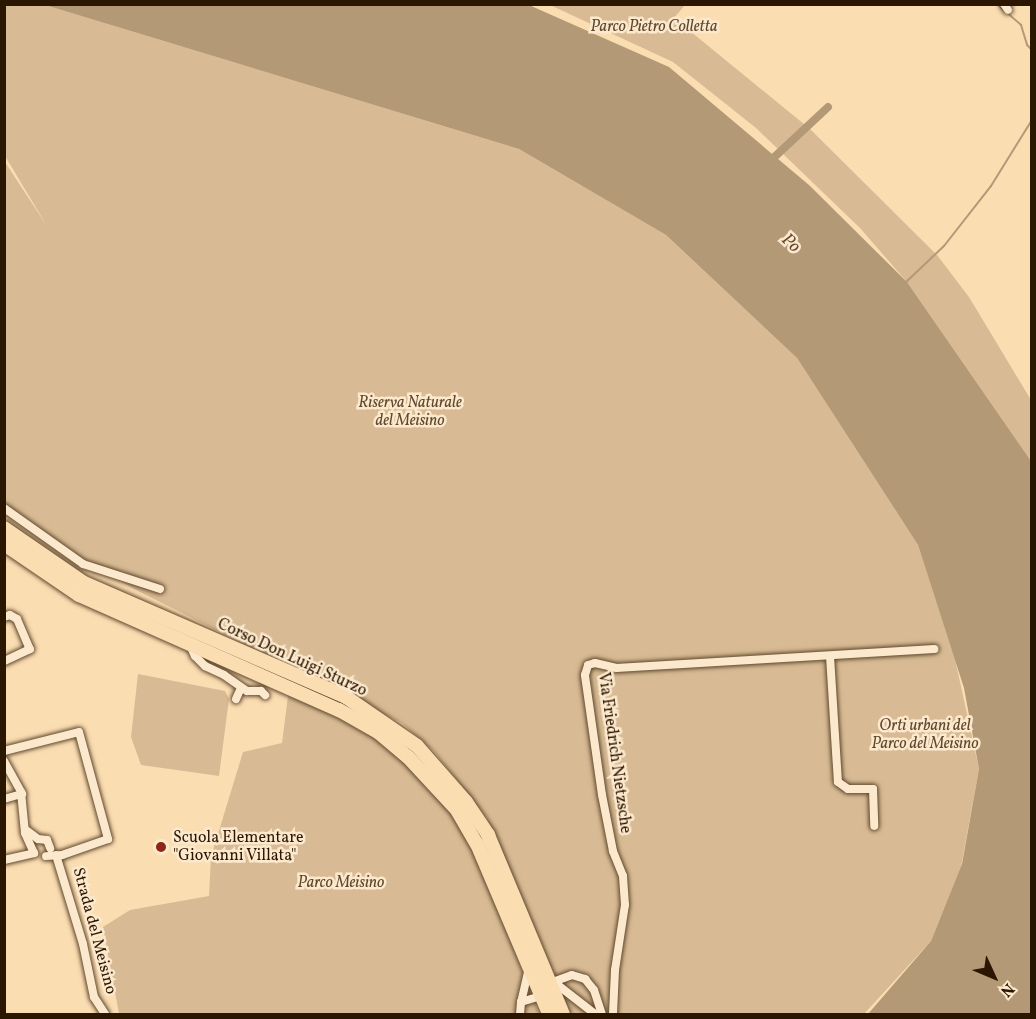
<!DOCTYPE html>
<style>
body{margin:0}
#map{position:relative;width:1036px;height:1019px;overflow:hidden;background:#fbddb2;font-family:Vollkorn,serif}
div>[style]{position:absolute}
.green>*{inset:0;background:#d8bb94}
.water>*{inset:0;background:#b49976}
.stream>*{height:2px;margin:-1px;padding:0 1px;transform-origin:1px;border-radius:1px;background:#b49976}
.canal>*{height:8px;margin:-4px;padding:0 4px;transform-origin:4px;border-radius:4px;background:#b49976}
.roads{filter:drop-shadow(0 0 2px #5f482d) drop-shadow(0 0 2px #5f482d)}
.minor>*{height:8px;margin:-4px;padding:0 4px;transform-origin:4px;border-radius:4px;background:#fce9cd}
.primary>*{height:14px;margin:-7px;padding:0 7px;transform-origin:7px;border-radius:7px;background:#fbddb2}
.dots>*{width:16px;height:16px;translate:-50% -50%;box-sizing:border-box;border:3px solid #fce9cd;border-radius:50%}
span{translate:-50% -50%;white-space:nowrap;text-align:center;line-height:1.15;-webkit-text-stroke:5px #fce9cd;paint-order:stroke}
.park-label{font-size:16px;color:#5f482d;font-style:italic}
.street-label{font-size:16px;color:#2b1601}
.poi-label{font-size:16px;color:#2b1601}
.left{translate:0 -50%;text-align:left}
.water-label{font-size:18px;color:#624a30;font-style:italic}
.frame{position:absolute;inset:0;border:6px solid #2b1601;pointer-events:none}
.north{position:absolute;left:964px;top:947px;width:60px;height:60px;-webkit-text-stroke:4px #fce9cd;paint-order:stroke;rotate:134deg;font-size:16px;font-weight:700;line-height:24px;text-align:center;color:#2b1601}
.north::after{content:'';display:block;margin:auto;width:21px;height:27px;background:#2b1601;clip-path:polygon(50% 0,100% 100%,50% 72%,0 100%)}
</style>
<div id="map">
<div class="green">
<i style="clip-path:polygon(5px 5px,45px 5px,519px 149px,666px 235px,797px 358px,918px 545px,955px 659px,979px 769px,961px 867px,931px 941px,864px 1014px,570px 1014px,487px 818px,434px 751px,402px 723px,136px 590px,82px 559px,5px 507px,5px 162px,47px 226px,5px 156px)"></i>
<i style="clip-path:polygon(550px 5px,685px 5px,674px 18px,810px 129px,937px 255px,969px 297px,1031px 400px,1031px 461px,907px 282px,860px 228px,756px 128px,673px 62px)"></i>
<i style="clip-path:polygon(138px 674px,225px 691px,229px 699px,219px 776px,141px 765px,131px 737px)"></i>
<i style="clip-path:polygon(288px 696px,323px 707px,386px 744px,438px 794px,475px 848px,539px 1014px,119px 1014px,103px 927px,130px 910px,209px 896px,211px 857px,243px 752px,282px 743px)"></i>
</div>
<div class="water">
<i style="clip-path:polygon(45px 5px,529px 5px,669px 67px,809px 185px,907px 282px,1031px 461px,1031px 1014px,868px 1014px,931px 941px,962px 864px,979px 769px,964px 688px,918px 545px,797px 358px,666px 235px,519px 149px)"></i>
</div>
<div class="stream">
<i style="left:997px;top:4px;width:32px;rotate:41deg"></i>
<i style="left:1021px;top:25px;width:21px;rotate:73deg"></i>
<i style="left:1027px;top:45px;width:7px;rotate:45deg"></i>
<i style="left:905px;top:283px;width:54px;rotate:-43.5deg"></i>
<i style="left:944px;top:246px;width:76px;rotate:-51.9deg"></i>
<i style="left:991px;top:186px;width:78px;rotate:-58.2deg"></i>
</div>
<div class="canal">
<i style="left:768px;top:163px;width:82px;rotate:-43deg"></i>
</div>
<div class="roads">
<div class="minor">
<i style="left:1004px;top:4px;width:7px;rotate:56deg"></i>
<i style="left:4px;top:508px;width:97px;rotate:35.3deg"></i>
<i style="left:83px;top:564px;width:81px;rotate:18deg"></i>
<i style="left:4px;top:617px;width:6px;rotate:-18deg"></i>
<i style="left:10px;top:615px;width:8px;rotate:30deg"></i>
<i style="left:17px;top:619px;width:33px;rotate:67deg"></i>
<i style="left:30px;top:649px;width:29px;rotate:155deg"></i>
<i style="left:190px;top:645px;width:12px;rotate:66deg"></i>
<i style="left:195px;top:656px;width:14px;rotate:45deg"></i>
<i style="left:205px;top:666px;width:21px;rotate:25deg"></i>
<i style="left:224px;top:675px;width:28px;rotate:35deg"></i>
<i style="left:247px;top:691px;width:14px"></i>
<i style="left:261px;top:691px;width:6px;rotate:45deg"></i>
<i style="left:830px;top:656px;width:126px;rotate:86.4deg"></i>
<i style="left:838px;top:782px;width:12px;rotate:35deg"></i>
<i style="left:848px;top:789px;width:25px"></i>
<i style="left:873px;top:789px;width:37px;rotate:88deg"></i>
<i style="left:236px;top:699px;width:12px;rotate:-66deg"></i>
<i style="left:4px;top:751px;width:77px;rotate:-14.2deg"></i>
<i style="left:79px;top:732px;width:111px;rotate:74.8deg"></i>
<i style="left:108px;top:839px;width:49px;rotate:160.8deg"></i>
<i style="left:62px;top:855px;width:16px;rotate:176deg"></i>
<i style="left:4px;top:761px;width:35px;rotate:61deg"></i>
<i style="left:21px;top:792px;width:41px;rotate:84.4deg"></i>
<i style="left:25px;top:833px;width:22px;rotate:66deg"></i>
<i style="left:4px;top:799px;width:19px;rotate:-16deg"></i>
<i style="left:26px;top:830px;width:15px;rotate:37deg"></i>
<i style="left:38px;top:839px;width:9px;rotate:6deg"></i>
<i style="left:47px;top:840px;width:9px;rotate:69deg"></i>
<i style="left:56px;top:855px;width:93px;rotate:73.1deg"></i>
<i style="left:83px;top:944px;width:54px;rotate:78.3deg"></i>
<i style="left:94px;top:997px;width:20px;rotate:57deg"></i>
<i style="left:4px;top:860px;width:31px;rotate:-13deg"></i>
<i style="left:529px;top:968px;width:35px;rotate:103deg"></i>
<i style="left:521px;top:1002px;width:21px;rotate:-17deg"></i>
<i style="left:550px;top:983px;width:23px;rotate:-20deg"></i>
<i style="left:572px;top:975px;width:14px;rotate:17deg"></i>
<i style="left:585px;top:979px;width:14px;rotate:51deg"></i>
<i style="left:594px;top:990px;width:25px;rotate:72deg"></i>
<i style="left:550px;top:983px;width:9px;rotate:18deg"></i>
<i style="left:559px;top:986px;width:46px;rotate:37.9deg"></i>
<i style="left:520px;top:1014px;width:12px;rotate:-85deg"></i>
<i style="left:613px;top:1014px;width:44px;rotate:-87.4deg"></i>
<i style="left:615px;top:970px;width:66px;rotate:-81.3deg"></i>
<i style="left:625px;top:905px;width:29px;rotate:-94deg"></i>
<i style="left:623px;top:876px;width:27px;rotate:-112deg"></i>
<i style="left:613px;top:851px;width:57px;rotate:-101.1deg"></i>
<i style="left:602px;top:795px;width:121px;rotate:-98.1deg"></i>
<i style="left:585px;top:675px;width:10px;rotate:-73deg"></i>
<i style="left:588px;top:665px;width:7px;rotate:-16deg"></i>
<i style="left:595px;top:663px;width:22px;rotate:13deg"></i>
<i style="left:616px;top:668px;width:319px;rotate:-3.4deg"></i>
</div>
<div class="primary">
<i style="left:4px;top:528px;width:97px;rotate:34.5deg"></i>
<i style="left:84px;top:583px;width:286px;rotate:23.5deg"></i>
<i style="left:346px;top:697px;width:86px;rotate:34.6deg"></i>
<i style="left:417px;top:746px;width:74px;rotate:48.8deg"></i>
<i style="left:466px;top:802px;width:40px;rotate:56deg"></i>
<i style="left:488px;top:835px;width:194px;rotate:67.3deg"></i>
<i style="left:4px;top:544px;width:91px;rotate:34.2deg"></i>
<i style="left:79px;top:595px;width:284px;rotate:23.9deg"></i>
<i style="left:339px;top:710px;width:45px;rotate:29.4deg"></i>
<i style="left:378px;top:732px;width:39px;rotate:40deg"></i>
<i style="left:408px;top:757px;width:72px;rotate:47.2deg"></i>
<i style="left:457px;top:810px;width:39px;rotate:60deg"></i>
<i style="left:477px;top:844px;width:185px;rotate:67deg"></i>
</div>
</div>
<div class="dots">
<i style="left:161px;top:847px;background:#8f2418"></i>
</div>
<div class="park-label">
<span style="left:654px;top:27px">Parco Pietro Colletta</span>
<span style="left:410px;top:412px">Riserva Naturale<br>del Meisino</span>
<span style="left:925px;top:735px">Orti urbani del<br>Parco del Meisino</span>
<span style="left:341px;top:883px">Parco Meisino</span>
</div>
<div class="street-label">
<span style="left:292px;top:658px;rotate:25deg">Corso Don Luigi Sturzo</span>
<span style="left:614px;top:753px;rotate:82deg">Via Friedrich Nietzsche</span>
<span style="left:94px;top:931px;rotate:75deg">Strada del Meisino</span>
</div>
<div class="poi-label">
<span class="left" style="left:173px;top:847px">Scuola Elementare<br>"Giovanni Villata"</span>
</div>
<div class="water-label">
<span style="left:790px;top:244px;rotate:42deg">Po</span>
</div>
<div class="frame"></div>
<div class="north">N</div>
</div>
